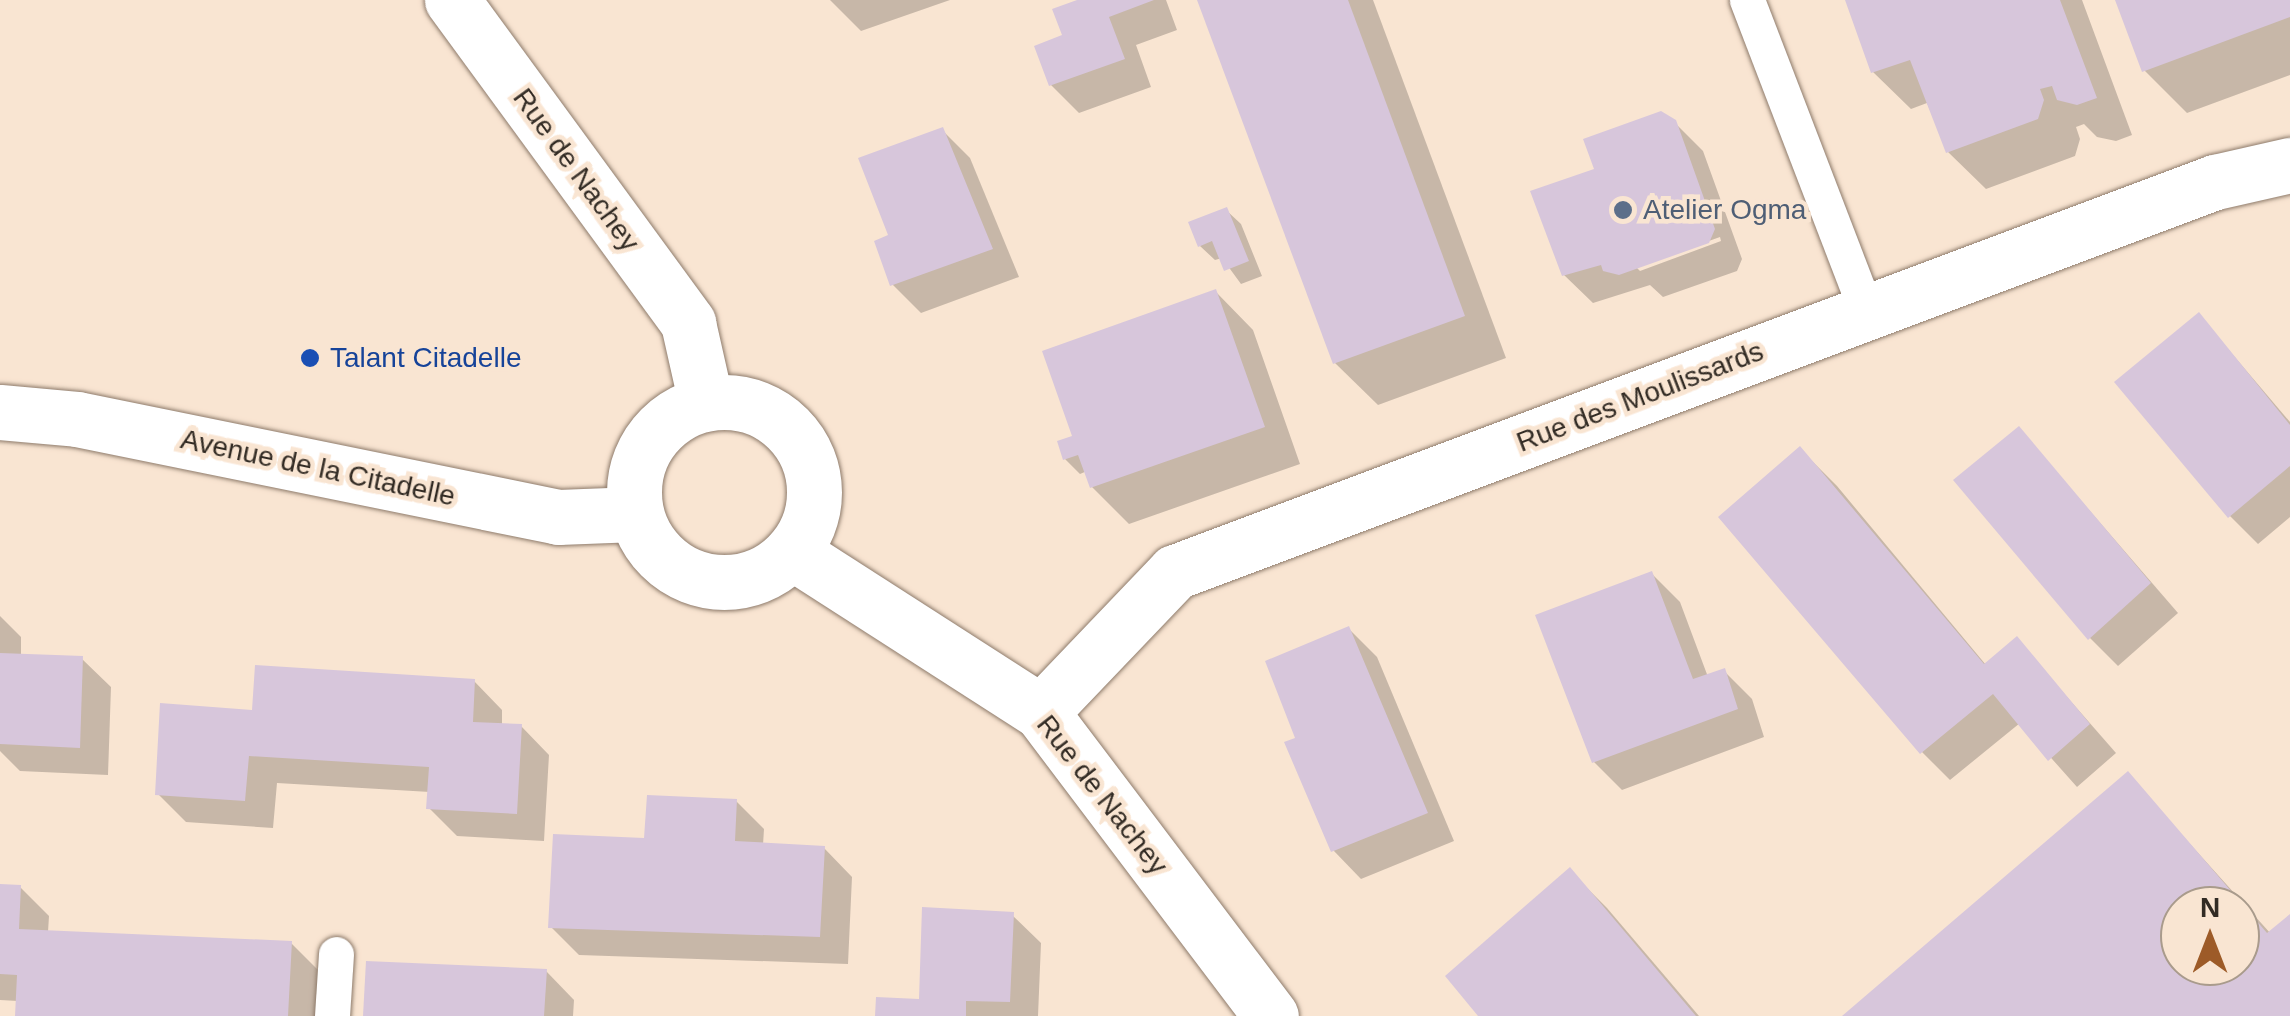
<!DOCTYPE html>
<style>
body{margin:0}
#map{position:relative;width:2290px;height:1016px;overflow:hidden;background:#f9e5d2;font-family:Helvetica,sans-serif}
div>[style]{position:absolute}
.shadow>*{inset:0;background:#0003}
.building>*{inset:0;background:#d7c6db}
.roads{filter:drop-shadow(0 0 2px #8e7b6b) drop-shadow(0 0 2px #8e7b6b)}
.service>*{height:35px;margin:-17.5px;padding:0 17.5px;transform-origin:17.5px;border-radius:17.5px;background:#fff}
.minor>*{height:55px;margin:-27.5px;padding:0 27.5px;transform-origin:27.5px;border-radius:27.5px;background:#fff}
.minor>.ring{margin:-27.5px;padding:0;box-sizing:content-box;background:none;border:55px solid #fff;border-radius:50%}
.dots>*{width:28px;height:28px;translate:-50% -50%;box-sizing:border-box;border:5px solid #f9e5d2;border-radius:50%}
span{translate:-50% -50%;white-space:nowrap;text-align:center;line-height:1.15;-webkit-text-stroke:9px #f9e5d2;paint-order:stroke}
.street-label{font-size:28px;color:#322b24}
.service-label{font-size:28px;color:#4e5e75}
.left{translate:0 -50%;text-align:left}
.transit-label{font-size:28px;color:#164399}
.north{position:absolute;left:2160px;top:886px;width:100px;height:100px;box-sizing:border-box;background:#f9e5d2;border:2px solid #a99b8c;border-radius:50%;rotate:0deg;font-size:28px;font-weight:700;line-height:40px;text-align:center;color:#322b24}
.north::after{content:'';display:block;margin:auto;width:35px;height:45px;background:#9d5b28;clip-path:polygon(50% 0,100% 100%,50% 72%,0 100%)}
</style>
<div id="map">
<div class="shadow">
<i style="clip-path:polygon(830px 0,950px 0,861px 31px)"></i>
<i style="clip-path:polygon(1084px 0,1166px 0,1177px 30px,1136px 45px,1151px 87px,1079px 113px,1051px 85px,1065px 36px)"></i>
<i style="clip-path:polygon(1200px 0,1373px 0,1506px 358px,1378px 405px,1335px 363px)"></i>
<i style="clip-path:polygon(1847px 0,2082px 0,2132px 135px,2116px 141px,2097px 137px,2084px 124px,2076px 127px,2080px 139px,2075px 156px,1986px 189px,1948px 152px,1927px 103px,1911px 109px,1873px 72px)"></i>
<i style="clip-path:polygon(2118px 0,2290px 0,2290px 75px,2187px 113px,2144px 70px)"></i>
<i style="clip-path:polygon(evenodd,1674px 122px,1703px 151px,1742px 259px,1737px 271px,1663px 297px,1650px 285px,1593px 303px,1564px 275px,1597px 170px,1674px 122px,1720px 237px,1721px 241px,1640px 271px,1636px 267px,1720px 237px)"></i>
<i style="clip-path:polygon(942px 130px,970px 158px,1019px 277px,921px 313px,893px 285px,891px 236px)"></i>
<i style="clip-path:polygon(1226px 210px,1241px 224px,1262px 276px,1241px 284px,1222px 258px,1215px 260px,1200px 246px)"></i>
<i style="clip-path:polygon(1216px 292px,1253px 330px,1300px 464px,1129px 524px,1092px 487px,1087px 471px,1080px 474px,1065px 459px)"></i>
<i style="clip-path:polygon(2199px 315px,2290px 422px,2290px 517px,2258px 544px,2230px 516px)"></i>
<i style="clip-path:polygon(2019px 429px,2178px 613px,2118px 666px,2090px 638px)"></i>
<i style="clip-path:polygon(1800px 449px,1837px 486px,1986px 665px,2017px 640px,2116px 753px,2077px 787px,2020px 723px,1950px 780px,1922px 752px)"></i>
<i style="clip-path:polygon(1652px 574px,1680px 602px,1708px 677px,1724px 671px,1752px 699px,1764px 737px,1622px 790px,1594px 762px)"></i>
<i style="clip-path:polygon(0 616px,21px 637px,21px 657px,82px 659px,111px 687px,108px 775px,20px 771px,0 751px)"></i>
<i style="clip-path:polygon(1349px 629px,1377px 657px,1454px 841px,1361px 879px,1333px 850px,1299px 740px)"></i>
<i style="clip-path:polygon(474px 681px,502px 710px,502px 725px,521px 726px,549px 755px,544px 841px,457px 836px,429px 808px,430px 792px,277px 783px,273px 828px,186px 822px,158px 794px,254px 712px)"></i>
<i style="clip-path:polygon(evenodd,2128px 775px,2271px 934px,2290px 918px,2290px 1016px,1846px 1016px,2128px 775px,2180px 906px,2240px 906px,2240px 966px,2180px 966px,2180px 906px)"></i>
<i style="clip-path:polygon(736px 801px,764px 829px,763px 845px,824px 848px,852px 877px,848px 964px,579px 955px,551px 927px,647px 840px)"></i>
<i style="clip-path:polygon(1570px 871px,1607px 908px,1699px 1016px,1482px 1016px)"></i>
<i style="clip-path:polygon(0 886px,20px 887px,49px 916px,48px 932px,291px 943px,319px 971px,317px 1016px,18px 1016px,18px 1001px,0 1000px)"></i>
<i style="clip-path:polygon(1012px 915px,1041px 943px,1038px 1016px,877px 1016px,921px 1001px)"></i>
<i style="clip-path:polygon(546px 971px,574px 1000px,573px 1016px,364px 1016px)"></i>
</div>
<div class="building">
<i style="clip-path:polygon(1077px 0,1154px 0,1109px 17px,1125px 59px,1049px 86px,1034px 46px,1062px 35px,1052px 9px)"></i>
<i style="clip-path:polygon(1197px 0,1348px 0,1465px 316px,1333px 364px)"></i>
<i style="clip-path:polygon(1845px 0,2060px 0,2097px 98px,2077px 105px,2057px 100px,2052px 86px,2040px 89px,2044px 100px,2038px 119px,1946px 153px,1910px 60px,1871px 73px)"></i>
<i style="clip-path:polygon(2115px 0,2290px 0,2290px 17px,2142px 72px)"></i>
<i style="clip-path:polygon(1661px 111px,1676px 120px,1715px 229px,1709px 243px,1619px 275px,1603px 271px,1601px 265px,1562px 276px,1530px 191px,1594px 169px,1583px 139px)"></i>
<i style="clip-path:polygon(943px 127px,993px 249px,890px 286px,874px 241px,888px 235px,858px 158px)"></i>
<i style="clip-path:polygon(1227px 207px,1249px 261px,1224px 271px,1212px 241px,1198px 247px,1188px 222px)"></i>
<i style="clip-path:polygon(1216px 289px,1265px 427px,1090px 488px,1078px 455px,1063px 460px,1057px 441px,1072px 436px,1042px 351px)"></i>
<i style="clip-path:polygon(2199px 312px,2290px 425px,2290px 466px,2228px 518px,2114px 382px)"></i>
<i style="clip-path:polygon(2019px 426px,2151px 583px,2088px 640px,1953px 480px)"></i>
<i style="clip-path:polygon(1800px 446px,1984px 664px,2017px 636px,2090px 724px,2048px 761px,1993px 694px,1920px 754px,1718px 517px)"></i>
<i style="clip-path:polygon(1652px 571px,1693px 679px,1725px 668px,1738px 709px,1592px 763px,1535px 615px)"></i>
<i style="clip-path:polygon(1349px 626px,1428px 813px,1331px 852px,1284px 742px,1295px 738px,1265px 661px)"></i>
<i style="clip-path:polygon(0 653px,83px 656px,80px 748px,0 744px)"></i>
<i style="clip-path:polygon(255px 665px,475px 679px,473px 722px,522px 724px,517px 814px,426px 809px,429px 767px,249px 756px,245px 801px,155px 795px,160px 703px,252px 710px)"></i>
<i style="clip-path:polygon(evenodd,2128px 771px,2267px 933px,2290px 914px,2290px 1016px,1842px 1016px,2128px 771px,2180px 906px,2240px 906px,2240px 966px,2180px 966px,2180px 906px)"></i>
<i style="clip-path:polygon(647px 795px,737px 799px,735px 841px,825px 846px,820px 937px,548px 928px,553px 834px,644px 838px)"></i>
<i style="clip-path:polygon(1570px 867px,1696px 1016px,1478px 1016px,1445px 976px)"></i>
<i style="clip-path:polygon(0 884px,21px 885px,19px 929px,292px 941px,288px 1016px,15px 1016px,17px 975px,0 974px)"></i>
<i style="clip-path:polygon(922px 907px,1014px 912px,1010px 1002px,966px 1001px,966px 1016px,875px 1016px,876px 997px,919px 999px)"></i>
<i style="clip-path:polygon(366px 961px,547px 969px,544px 1016px,363px 1016px)"></i>
</div>
<div class="roads">
<div class="service">
<i style="left:1747px;top:0;width:334px;rotate:69deg"></i>
<i style="left:332px;top:1016px;width:62px;rotate:-86.3deg"></i>
</div>
<div class="minor">
<i style="left:452px;top:0;width:400px;rotate:53.8deg"></i>
<i style="left:688px;top:323px;width:82px;rotate:77.3deg"></i>
<i class="ring" style="left:634px;top:402px;width:125px;height:125px"></i>
<i style="left:0;top:412px;width:77px;rotate:5.2deg"></i>
<i style="left:77px;top:419px;width:491px;rotate:11.5deg"></i>
<i style="left:558px;top:517px;width:78px;rotate:-2.2deg"></i>
<i style="left:792px;top:552px;width:296px;rotate:32.7deg"></i>
<i style="left:1041px;top:712px;width:381px;rotate:52.9deg"></i>
<i style="left:1041px;top:712px;width:194px;rotate:-46.3deg"></i>
<i style="left:1175px;top:572px;width:1111px;rotate:-20.56deg"></i>
<i style="left:2215px;top:182px;width:77px;rotate:-12.8deg"></i>
</div>
</div>
<div class="dots">
<i style="left:1623px;top:210px;background:#5c6f8a"></i>
<i style="left:310px;top:358px;background:#1a4fb4"></i>
</div>
<div class="street-label">
<span style="left:576px;top:170px;rotate:54deg">Rue de Nachey</span>
<span style="left:1640px;top:397px;rotate:-21deg">Rue des Moulissards</span>
<span style="left:318px;top:468px;rotate:12deg">Avenue de la Citadelle</span>
<span style="left:1102px;top:795px;rotate:52deg">Rue de Nachey</span>
</div>
<div class="service-label">
<span class="left" style="left:1643px;top:210px">Atelier Ogma</span>
</div>
<div class="transit-label">
<span class="left" style="left:330px;top:358px">Talant Citadelle</span>
</div>
<div class="north">N</div>
</div>
